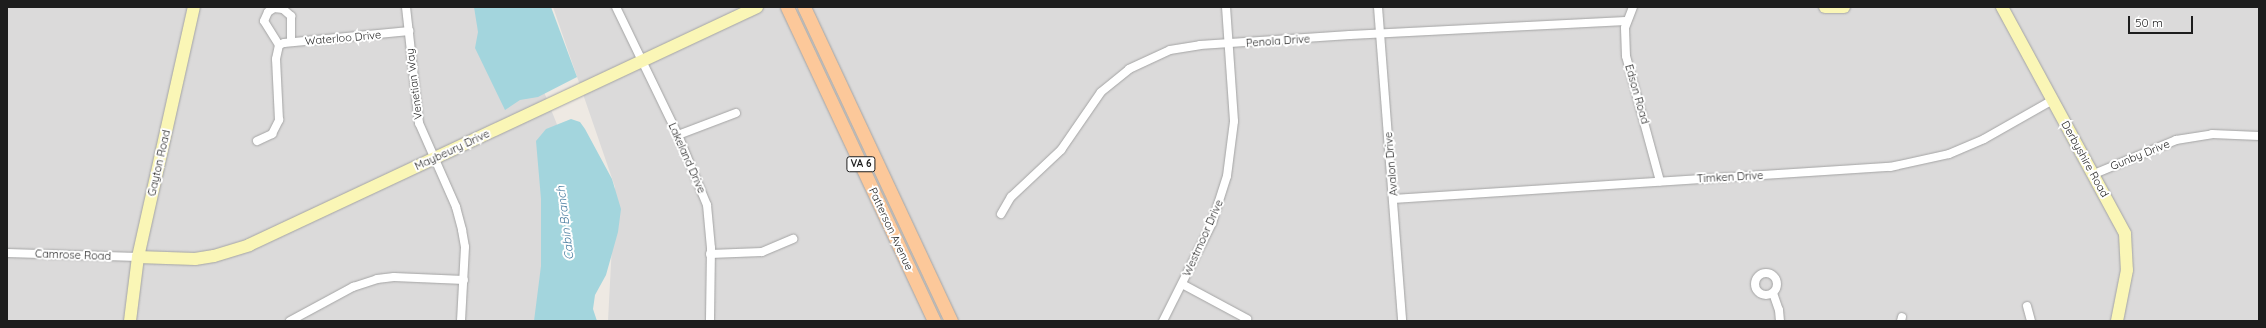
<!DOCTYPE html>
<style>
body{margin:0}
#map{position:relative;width:2266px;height:328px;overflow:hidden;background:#eee9e3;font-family:Quicksand,sans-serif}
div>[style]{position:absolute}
.residential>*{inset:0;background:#dbdada}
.water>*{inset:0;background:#a3d5dd}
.roads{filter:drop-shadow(0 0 1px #a4a4a4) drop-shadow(0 0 1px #a4a4a4)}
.street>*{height:8px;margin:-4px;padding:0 4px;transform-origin:4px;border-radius:4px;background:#fff}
.street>.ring{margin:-4px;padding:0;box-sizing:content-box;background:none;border:8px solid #fff;border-radius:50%}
.secondary>*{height:12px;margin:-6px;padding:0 6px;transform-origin:6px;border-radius:6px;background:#faf6b6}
.primary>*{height:13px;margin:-6.5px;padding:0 6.5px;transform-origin:6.5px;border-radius:6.5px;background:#fcc89a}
span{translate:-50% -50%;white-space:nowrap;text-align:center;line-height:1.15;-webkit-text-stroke:4px #fff;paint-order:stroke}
.shield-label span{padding:1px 3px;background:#fff;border:1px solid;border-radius:3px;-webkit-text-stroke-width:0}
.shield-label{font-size:10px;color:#1d1d1d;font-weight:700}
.street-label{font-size:11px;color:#1d1d1d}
.water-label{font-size:12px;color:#43799d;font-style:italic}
.frame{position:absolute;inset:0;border:8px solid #1d1d1d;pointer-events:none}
.scale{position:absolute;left:2128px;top:16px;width:65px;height:18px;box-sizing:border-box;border:2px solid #1d1d1d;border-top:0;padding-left:5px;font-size:12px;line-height:14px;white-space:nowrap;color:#1d1d1d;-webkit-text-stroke:3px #fff;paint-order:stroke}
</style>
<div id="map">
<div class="residential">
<i style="clip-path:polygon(7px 7px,510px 7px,558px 127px,541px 321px,7px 321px)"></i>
<i style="clip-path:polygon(553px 7px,787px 7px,934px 321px,608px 321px,615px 187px)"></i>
<i style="clip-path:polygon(804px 7px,2259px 7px,2259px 321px,951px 321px)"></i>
</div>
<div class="water">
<i style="clip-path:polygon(474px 7px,551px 7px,577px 77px,538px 97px,520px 100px,505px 110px,475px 48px,478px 32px)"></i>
<i style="clip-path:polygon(571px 119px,580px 122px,585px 129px,612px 179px,621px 209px,618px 232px,606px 275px,595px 295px,593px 309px,597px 321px,534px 321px,541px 266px,541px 199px,536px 141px,546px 129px)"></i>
</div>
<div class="roads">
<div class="street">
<i style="left:406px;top:7px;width:117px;rotate:83.6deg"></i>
<i style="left:419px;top:123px;width:92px;rotate:66.2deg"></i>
<i style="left:456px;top:207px;width:24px;rotate:75deg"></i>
<i style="left:462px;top:230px;width:17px;rotate:80deg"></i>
<i style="left:465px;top:247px;width:74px;rotate:93.1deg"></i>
<i style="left:616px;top:7px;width:142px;rotate:64.2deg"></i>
<i style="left:678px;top:135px;width:76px;rotate:67.5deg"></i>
<i style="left:707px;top:205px;width:43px;rotate:84.7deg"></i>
<i style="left:711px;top:248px;width:73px;rotate:90.8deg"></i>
<i style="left:1378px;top:7px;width:315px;rotate:85.6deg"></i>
<i style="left:1633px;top:7px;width:22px;rotate:111deg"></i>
<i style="left:1625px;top:28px;width:28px;rotate:88deg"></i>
<i style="left:1626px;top:56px;width:130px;rotate:74.8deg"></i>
<i style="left:279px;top:45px;width:5px;rotate:-22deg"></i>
<i style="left:284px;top:43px;width:126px;rotate:-5.5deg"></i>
<i style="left:279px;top:45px;width:28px;rotate:-122deg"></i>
<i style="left:264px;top:21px;width:10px;rotate:-66deg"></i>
<i style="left:268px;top:12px;width:7px;rotate:-34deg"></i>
<i style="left:274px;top:8px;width:9px;rotate:6deg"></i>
<i style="left:283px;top:9px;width:11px;rotate:41deg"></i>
<i style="left:291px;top:16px;width:26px;rotate:90deg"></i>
<i style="left:678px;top:135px;width:62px;rotate:-20.8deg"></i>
<i style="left:257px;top:141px;width:17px;rotate:-25deg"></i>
<i style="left:272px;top:134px;width:16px;rotate:-63deg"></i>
<i style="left:279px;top:120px;width:61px;rotate:-92.8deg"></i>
<i style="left:276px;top:59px;width:14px;rotate:-78deg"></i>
<i style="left:2094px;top:174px;width:89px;rotate:-22.5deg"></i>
<i style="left:2176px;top:140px;width:36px;rotate:-9deg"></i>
<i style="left:2212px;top:134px;width:47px;rotate:2.4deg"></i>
<i style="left:1393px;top:199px;width:498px;rotate:-3.7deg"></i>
<i style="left:1890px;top:167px;width:60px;rotate:-12.4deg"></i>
<i style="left:1949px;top:154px;width:38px;rotate:-23deg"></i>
<i style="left:1984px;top:139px;width:79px;rotate:-29.5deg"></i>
<i style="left:1001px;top:214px;width:20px;rotate:-60deg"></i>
<i style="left:1011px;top:197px;width:69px;rotate:-43.2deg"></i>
<i style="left:1061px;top:150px;width:70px;rotate:-55.4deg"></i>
<i style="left:1101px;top:92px;width:36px;rotate:-39deg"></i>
<i style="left:1129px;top:69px;width:45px;rotate:-24.9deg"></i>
<i style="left:1170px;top:50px;width:30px;rotate:-9deg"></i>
<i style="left:1200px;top:45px;width:150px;rotate:-3.8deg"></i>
<i style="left:1350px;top:35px;width:276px;rotate:-2.9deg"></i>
<i style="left:7px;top:253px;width:131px;rotate:1.7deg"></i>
<i style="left:710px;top:254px;width:52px;rotate:-2.2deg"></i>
<i style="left:762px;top:252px;width:34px;rotate:-23deg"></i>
<i class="ring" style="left:1755px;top:273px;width:14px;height:14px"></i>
<i style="left:1182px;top:284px;width:74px;rotate:28.3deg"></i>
<i style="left:1773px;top:293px;width:18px;rotate:71deg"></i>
<i style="left:1779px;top:310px;width:11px;rotate:85deg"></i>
<i style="left:2027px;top:306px;width:16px;rotate:75deg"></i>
<i style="left:290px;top:321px;width:72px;rotate:-28.4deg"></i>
<i style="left:353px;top:287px;width:25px;rotate:-18deg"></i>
<i style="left:377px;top:279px;width:17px;rotate:-7deg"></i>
<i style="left:394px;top:277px;width:70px;rotate:2.5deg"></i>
<i style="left:1163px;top:321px;width:110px;rotate:-63.4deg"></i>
<i style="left:1212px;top:223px;width:49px;rotate:-72.3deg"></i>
<i style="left:1227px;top:176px;width:55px;rotate:-82.7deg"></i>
<i style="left:1234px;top:121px;width:114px;rotate:-94deg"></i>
<i style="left:1901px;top:321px;width:4px;rotate:-76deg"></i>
</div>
<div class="secondary">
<i style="left:1825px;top:7px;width:19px"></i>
<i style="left:2002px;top:7px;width:258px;rotate:61.5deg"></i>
<i style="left:2125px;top:234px;width:36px;rotate:87deg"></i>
<i style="left:2127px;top:270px;width:52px;rotate:101.1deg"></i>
<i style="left:138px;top:257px;width:57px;rotate:2deg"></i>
<i style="left:195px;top:259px;width:19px;rotate:-9deg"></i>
<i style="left:214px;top:256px;width:37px;rotate:-17deg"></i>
<i style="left:249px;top:245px;width:561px;rotate:-25.1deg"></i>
<i style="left:130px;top:321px;width:64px;rotate:-82.9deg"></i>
<i style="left:138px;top:257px;width:256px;rotate:-77.4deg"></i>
</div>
<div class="primary">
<i style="left:787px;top:7px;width:347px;rotate:64.9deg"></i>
<i style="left:804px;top:7px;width:347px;rotate:64.9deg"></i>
</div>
</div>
<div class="shield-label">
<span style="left:861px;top:164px">VA 6</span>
</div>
<div class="street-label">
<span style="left:343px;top:38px;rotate:-5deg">Waterloo Drive</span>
<span style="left:1278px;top:41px;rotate:-4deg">Penola Drive</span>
<span style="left:414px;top:84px;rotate:-97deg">Venetian Way</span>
<span style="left:1637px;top:94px;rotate:74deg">Edson Road</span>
<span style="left:452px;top:150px;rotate:-25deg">Maybeury Drive</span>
<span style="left:2140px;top:155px;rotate:-22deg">Gunby Drive</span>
<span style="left:687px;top:158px;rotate:66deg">Lakeland Drive</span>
<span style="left:2085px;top:159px;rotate:61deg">Derbyshire Road</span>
<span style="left:159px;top:163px;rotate:-77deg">Gayton Road</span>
<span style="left:1391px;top:164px;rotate:-95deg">Avalon Drive</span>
<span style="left:1730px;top:177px;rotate:-3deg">Timken Drive</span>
<span style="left:891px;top:229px;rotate:65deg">Patterson Avenue</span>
<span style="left:1203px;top:238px;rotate:-66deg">Westmoor Drive</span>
<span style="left:73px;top:255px;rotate:2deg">Camrose Road</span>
</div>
<div class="water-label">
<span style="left:565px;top:223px;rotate:-97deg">Cabin Branch</span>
</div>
<div class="frame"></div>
<div class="scale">50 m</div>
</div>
